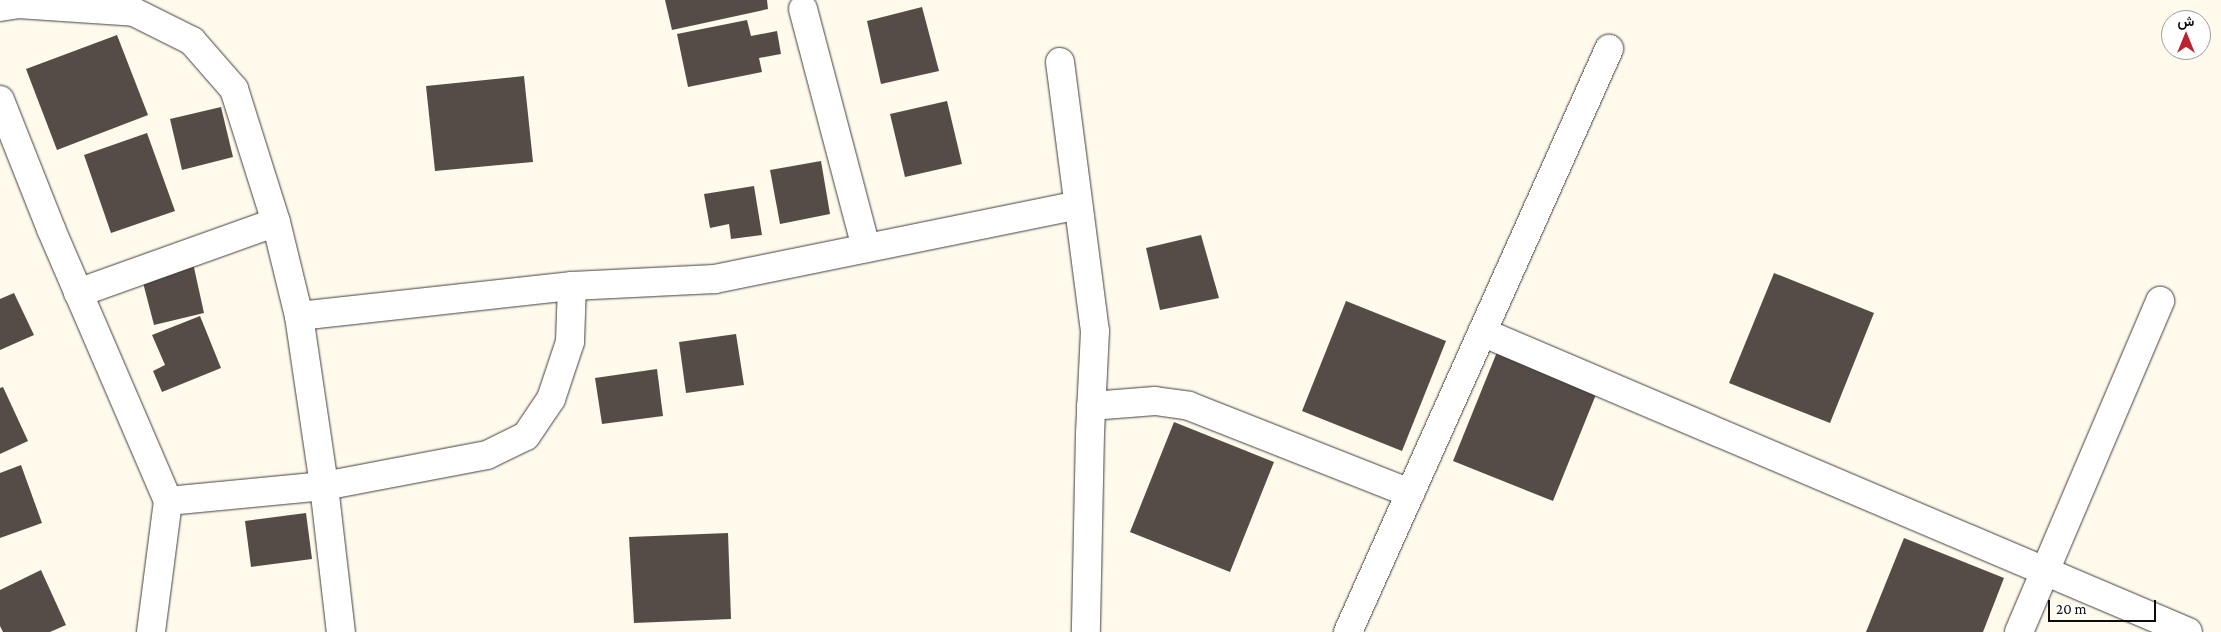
<!DOCTYPE html>
<meta charset="utf-8">
<style>
body{margin:0}
#map{position:relative;width:2221px;height:632px;overflow:hidden;background:#fffaeb;font-family:"Crimson Pro",Vazirmatn,serif}
div>[style]{position:absolute}
.building>*{inset:0;background:#554c48}
.roads{filter:drop-shadow(0 0 1px #3f3f3f) drop-shadow(0 0 1px #3f3f3f)}
.minor>*{height:28px;margin:-14px;padding:0 14px;transform-origin:14px;border-radius:14px;background:#fff}
span{translate:-50% -50%;white-space:nowrap;text-align:center;line-height:1.15;-webkit-text-stroke:5px #fff;paint-order:stroke}
.north{position:absolute;left:2161px;top:10px;width:50px;height:50px;box-sizing:border-box;background:#fff;border:1px solid #9e9e9e;border-radius:50%;rotate:0deg;font-size:14px;font-weight:700;line-height:20px;text-align:center;color:#0c0c0c}
.north::after{content:'';display:block;margin:auto;width:18px;height:22px;background:#be2231;clip-path:polygon(50% 0,100% 100%,50% 72%,0 100%)}
.scale{position:absolute;left:2048px;top:600px;width:108px;height:22px;box-sizing:border-box;border:2px solid #0c0c0c;border-top:0;padding-left:6px;font-size:15px;line-height:18px;white-space:nowrap;color:#0c0c0c;-webkit-text-stroke:4px #fff;paint-order:stroke}
</style>
<div id="map">
<div class="building">
<i style="clip-path:polygon(665px 0,767px 0,768px 9px,672px 30px)"></i>
<i style="clip-path:polygon(922px 7px,939px 71px,881px 84px,867px 21px)"></i>
<i style="clip-path:polygon(747px 20px,751px 36px,777px 31px,781px 54px,759px 58px,762px 72px,688px 87px,677px 34px)"></i>
<i style="clip-path:polygon(117px 35px,148px 115px,57px 150px,26px 69px)"></i>
<i style="clip-path:polygon(524px 76px,533px 162px,435px 171px,426px 86px)"></i>
<i style="clip-path:polygon(947px 101px,962px 164px,905px 177px,890px 114px)"></i>
<i style="clip-path:polygon(221px 107px,233px 157px,182px 170px,170px 119px)"></i>
<i style="clip-path:polygon(147px 133px,175px 211px,111px 233px,84px 155px)"></i>
<i style="clip-path:polygon(821px 161px,830px 214px,780px 224px,770px 170px)"></i>
<i style="clip-path:polygon(754px 186px,762px 235px,731px 239px,729px 224px,710px 228px,704px 194px)"></i>
<i style="clip-path:polygon(1201px 235px,1219px 298px,1160px 310px,1146px 248px)"></i>
<i style="clip-path:polygon(193px 263px,204px 313px,154px 325px,141px 275px)"></i>
<i style="clip-path:polygon(1774px 273px,1874px 313px,1830px 423px,1729px 383px)"></i>
<i style="clip-path:polygon(14px 293px,34px 335px,0 350px,0 299px)"></i>
<i style="clip-path:polygon(1346px 301px,1446px 341px,1402px 451px,1302px 411px)"></i>
<i style="clip-path:polygon(200px 316px,221px 368px,162px 392px,153px 371px,165px 365px,152px 335px)"></i>
<i style="clip-path:polygon(736px 334px,744px 385px,686px 393px,679px 342px)"></i>
<i style="clip-path:polygon(1497px 352px,1597px 392px,1553px 501px,1453px 461px)"></i>
<i style="clip-path:polygon(657px 369px,663px 416px,602px 424px,595px 378px)"></i>
<i style="clip-path:polygon(3px 387px,28px 441px,0 454px,0 388px)"></i>
<i style="clip-path:polygon(1174px 422px,1274px 462px,1230px 572px,1130px 532px)"></i>
<i style="clip-path:polygon(21px 465px,42px 523px,0 538px,0 473px)"></i>
<i style="clip-path:polygon(306px 513px,312px 559px,251px 567px,245px 521px)"></i>
<i style="clip-path:polygon(728px 533px,731px 619px,634px 623px,629px 537px)"></i>
<i style="clip-path:polygon(1904px 538px,2004px 578px,1983px 632px,1866px 632px)"></i>
<i style="clip-path:polygon(41px 570px,66px 625px,50px 632px,3px 632px,0 626px,0 590px)"></i>
</div>
<div class="roads">
<div class="minor">
<i style="left:0;top:7px;width:18px;rotate:-9deg"></i>
<i style="left:18px;top:4px;width:116px;rotate:3.9deg"></i>
<i style="left:134px;top:12px;width:65px;rotate:26.6deg"></i>
<i style="left:192px;top:41px;width:64px;rotate:48.8deg"></i>
<i style="left:234px;top:89px;width:139px;rotate:72.5deg"></i>
<i style="left:276px;top:222px;width:97px;rotate:76.3deg"></i>
<i style="left:299px;top:316px;width:172px;rotate:81.6deg"></i>
<i style="left:324px;top:486px;width:147px;rotate:83.4deg"></i>
<i style="left:803px;top:9px;width:247px;rotate:75.2deg"></i>
<i style="left:1060px;top:62px;width:271px;rotate:82.6deg"></i>
<i style="left:1095px;top:331px;width:102px;rotate:92.8deg"></i>
<i style="left:1090px;top:433px;width:199px;rotate:91.2deg"></i>
<i style="left:0;top:100px;width:139px;rotate:68.4deg"></i>
<i style="left:51px;top:229px;width:296px;rotate:66.7deg"></i>
<i style="left:168px;top:501px;width:132px;rotate:97.4deg"></i>
<i style="left:78px;top:293px;width:210px;rotate:-19.7deg"></i>
<i style="left:299px;top:316px;width:275px;rotate:-6.3deg"></i>
<i style="left:572px;top:286px;width:143px;rotate:-2.8deg"></i>
<i style="left:715px;top:279px;width:370px;rotate:-11.5deg"></i>
<i style="left:1482px;top:332px;width:767px;rotate:23.02deg"></i>
<i style="left:1091px;top:406px;width:64px;rotate:-4.5deg"></i>
<i style="left:1155px;top:401px;width:34px;rotate:8deg"></i>
<i style="left:1189px;top:406px;width:238px;rotate:21.5deg"></i>
<i style="left:168px;top:501px;width:157px;rotate:-5.5deg"></i>
<i style="left:324px;top:486px;width:166px;rotate:-10.8deg"></i>
<i style="left:487px;top:455px;width:43px;rotate:-26deg"></i>
<i style="left:526px;top:436px;width:45px;rotate:-56deg"></i>
<i style="left:551px;top:399px;width:60px;rotate:-71.6deg"></i>
<i style="left:570px;top:342px;width:56px;rotate:-88deg"></i>
<i style="left:1348px;top:632px;width:639px;rotate:-65.88deg"></i>
<i style="left:2019px;top:632px;width:360px;rotate:-66.9deg"></i>
</div>
</div>
<div class="north">ش</div>
<div class="scale">20 m</div>
</div>
